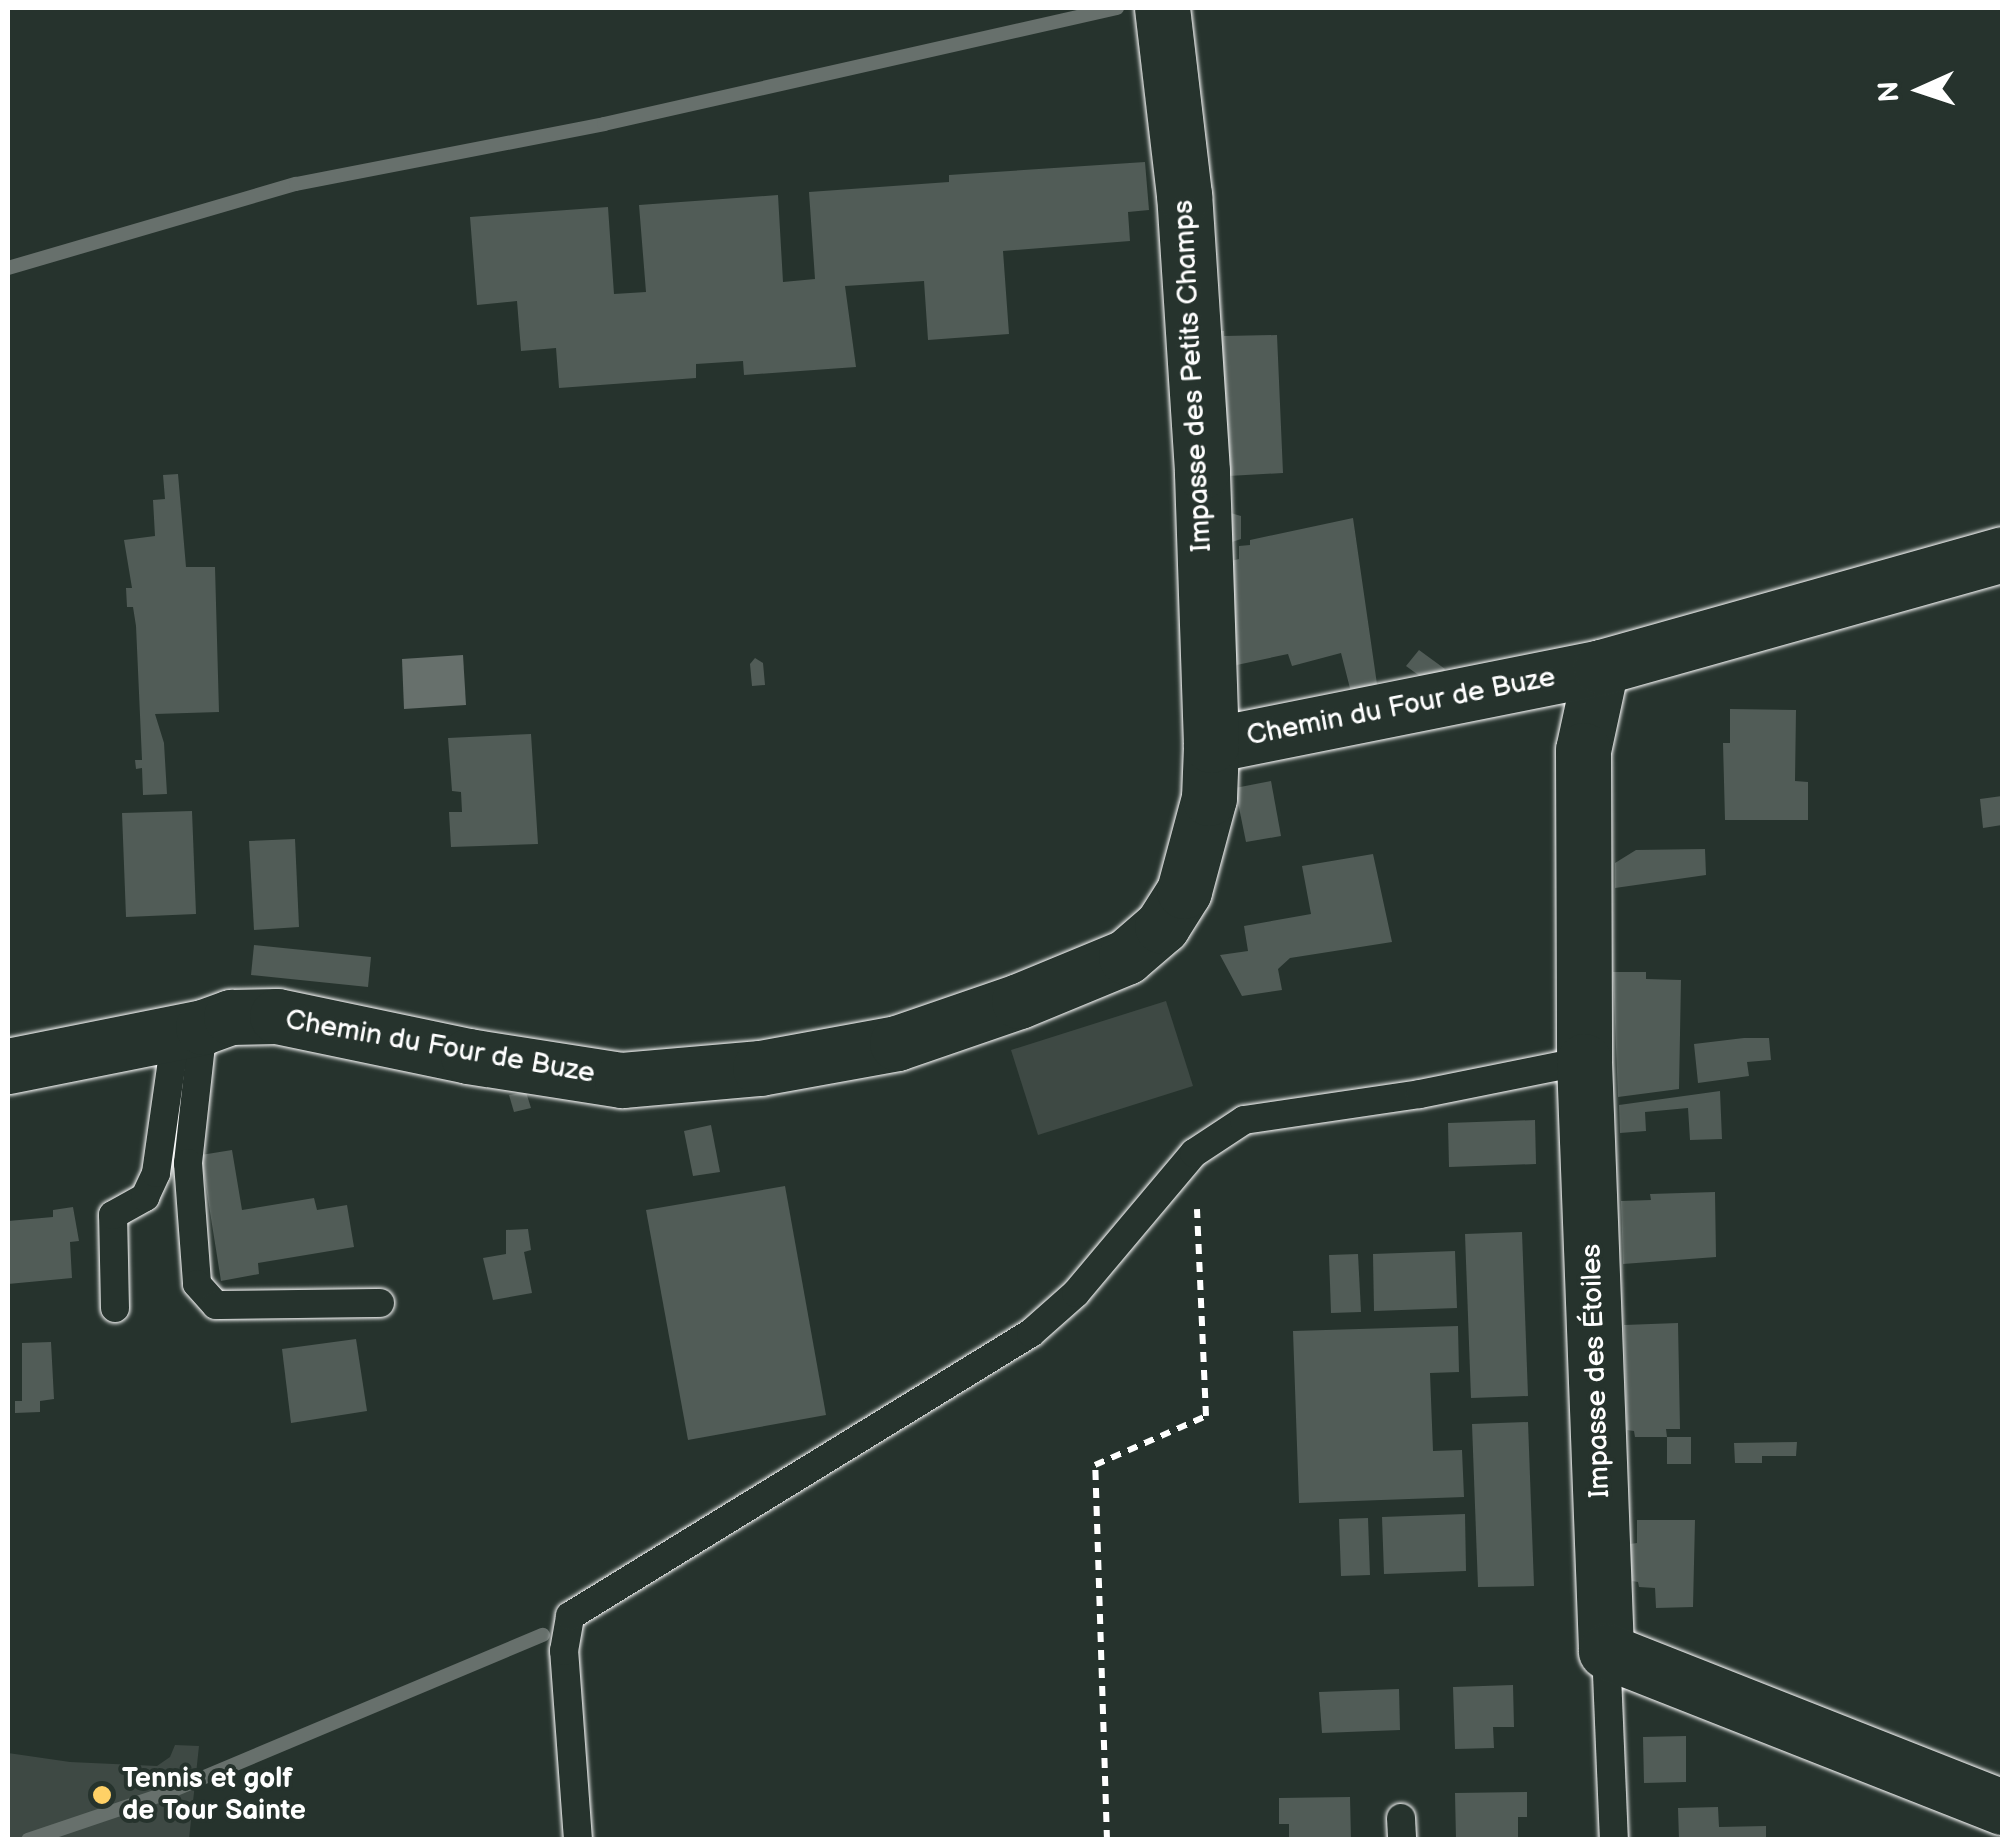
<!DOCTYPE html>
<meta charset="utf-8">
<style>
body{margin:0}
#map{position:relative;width:2010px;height:1847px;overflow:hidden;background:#26332d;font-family:"Balsamiq Sans",sans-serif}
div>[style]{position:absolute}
.green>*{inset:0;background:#3e4944}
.water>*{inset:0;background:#67706c}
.stream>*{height:14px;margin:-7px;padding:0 7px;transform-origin:7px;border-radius:7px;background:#67706c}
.building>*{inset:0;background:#515c57}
.path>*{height:6px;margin-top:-3px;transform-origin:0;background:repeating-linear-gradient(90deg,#fff 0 10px,transparent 0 18px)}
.roads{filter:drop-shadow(0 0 2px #fff) drop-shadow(0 0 2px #fff)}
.service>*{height:28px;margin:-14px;padding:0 14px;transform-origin:14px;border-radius:14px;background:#26332d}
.minor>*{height:55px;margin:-27.5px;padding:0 27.5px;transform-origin:27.5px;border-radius:27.5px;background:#26332d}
.dots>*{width:28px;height:28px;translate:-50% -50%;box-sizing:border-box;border:5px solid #26332d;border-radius:50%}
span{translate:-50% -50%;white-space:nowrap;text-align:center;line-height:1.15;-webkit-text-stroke:8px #26332d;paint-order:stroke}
.street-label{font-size:28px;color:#fff}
.poi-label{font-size:28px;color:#fff;font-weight:700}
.left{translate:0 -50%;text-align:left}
.frame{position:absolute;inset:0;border:10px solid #fff;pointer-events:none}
.north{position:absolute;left:1870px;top:40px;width:100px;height:100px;-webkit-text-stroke:8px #26332d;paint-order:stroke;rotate:267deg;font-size:28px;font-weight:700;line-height:40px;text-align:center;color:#fff}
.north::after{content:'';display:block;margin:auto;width:35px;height:45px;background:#fff;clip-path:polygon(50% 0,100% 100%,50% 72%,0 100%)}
</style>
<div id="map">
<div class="green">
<i style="clip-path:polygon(1166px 1001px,1193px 1086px,1038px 1135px,1011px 1050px)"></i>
<i style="clip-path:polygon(175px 1745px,199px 1746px,189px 1839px,8px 1839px,8px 1753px,70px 1762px,157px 1766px,170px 1757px)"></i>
</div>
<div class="water">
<i style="clip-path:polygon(463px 655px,466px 705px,404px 709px,402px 659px)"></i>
</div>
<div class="stream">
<i style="left:8px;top:268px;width:300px;rotate:-16.3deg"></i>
<i style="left:296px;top:184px;width:314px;rotate:-11deg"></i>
<i style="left:604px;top:124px;width:526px;rotate:-12.74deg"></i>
<i style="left:28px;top:1840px;width:144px;rotate:-18.7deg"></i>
<i style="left:164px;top:1794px;width:411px;rotate:-22.8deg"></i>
</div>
<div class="building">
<i style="clip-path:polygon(1145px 162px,1149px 210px,1128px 212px,1130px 241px,1003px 251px,1009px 334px,928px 340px,924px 281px,845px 286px,856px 367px,744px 375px,743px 361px,696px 364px,696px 378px,559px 388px,556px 348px,521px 351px,517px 301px,477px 305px,470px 217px,608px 207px,614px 294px,646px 292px,639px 205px,778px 195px,783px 282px,815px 279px,809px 192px,949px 182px,949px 175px)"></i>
<i style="clip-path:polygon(1206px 330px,1224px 331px,1224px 336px,1277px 335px,1283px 473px,1211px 477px)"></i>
<i style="clip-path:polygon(178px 474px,186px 567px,215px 567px,219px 712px,155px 714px,164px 743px,167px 794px,143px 795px,142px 768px,136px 769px,135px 760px,142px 760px,136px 626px,133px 607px,127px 607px,126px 588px,132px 588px,124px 540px,155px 536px,153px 500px,165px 499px,163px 475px)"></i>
<i style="clip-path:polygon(1213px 508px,1241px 516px,1241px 539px,1217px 547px)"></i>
<i style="clip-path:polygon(1353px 518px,1379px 698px,1354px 704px,1341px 653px,1292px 666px,1288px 654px,1232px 666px,1218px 564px,1239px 559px,1239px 546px,1250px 545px,1250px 540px)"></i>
<i style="clip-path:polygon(1419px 650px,1445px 669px,1432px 685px,1406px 666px)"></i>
<i style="clip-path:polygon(755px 658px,763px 663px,765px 685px,752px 686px,750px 664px)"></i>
<i style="clip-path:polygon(1730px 709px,1796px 710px,1795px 781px,1808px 782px,1808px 820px,1725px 820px,1723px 743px,1730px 743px)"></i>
<i style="clip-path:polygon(531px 734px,538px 844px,451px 847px,449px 812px,462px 812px,461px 792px,452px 791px,448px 738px)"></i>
<i style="clip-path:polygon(1271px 781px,1281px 836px,1246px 842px,1235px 788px)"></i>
<i style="clip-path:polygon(2002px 796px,2002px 825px,1983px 828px,1980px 799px)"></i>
<i style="clip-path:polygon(192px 811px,196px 914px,126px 917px,122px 813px)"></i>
<i style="clip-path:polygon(295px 839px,299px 927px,254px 930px,249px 841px)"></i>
<i style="clip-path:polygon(1705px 849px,1706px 875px,1615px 888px,1615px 863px,1636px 850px)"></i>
<i style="clip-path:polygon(1373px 854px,1392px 942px,1290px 958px,1278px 969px,1282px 990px,1242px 996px,1220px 955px,1248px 951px,1244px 926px,1311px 914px,1302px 866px)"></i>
<i style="clip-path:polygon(254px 945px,371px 957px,368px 987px,251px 975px)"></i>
<i style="clip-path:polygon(1613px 972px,1646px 972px,1646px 979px,1681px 980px,1679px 1089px,1618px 1097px)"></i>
<i style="clip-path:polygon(1744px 1038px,1769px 1038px,1771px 1060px,1747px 1062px,1749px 1076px,1698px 1083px,1694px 1044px)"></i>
<i style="clip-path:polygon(1720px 1091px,1722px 1139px,1690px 1140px,1688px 1108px,1645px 1112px,1646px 1131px,1620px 1133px,1619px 1105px)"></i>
<i style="clip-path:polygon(526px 1092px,531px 1108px,514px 1112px,509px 1095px)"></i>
<i style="clip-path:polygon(1535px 1120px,1536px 1164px,1449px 1167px,1448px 1123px)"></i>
<i style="clip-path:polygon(711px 1125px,720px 1172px,693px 1176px,684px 1131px)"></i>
<i style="clip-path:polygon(232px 1150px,242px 1210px,314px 1198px,317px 1210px,347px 1205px,354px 1247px,258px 1263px,259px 1274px,221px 1281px,201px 1155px)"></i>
<i style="clip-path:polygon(785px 1186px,826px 1415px,688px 1440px,646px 1210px)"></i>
<i style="clip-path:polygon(1715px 1192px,1716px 1257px,1623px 1264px,1621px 1201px,1651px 1200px,1650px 1194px)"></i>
<i style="clip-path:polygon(73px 1207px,79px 1241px,70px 1242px,72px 1278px,8px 1284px,8px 1221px,53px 1217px,53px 1210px)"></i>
<i style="clip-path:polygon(528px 1229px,531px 1250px,524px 1252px,532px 1293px,493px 1300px,483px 1258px,506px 1254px,506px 1230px)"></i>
<i style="clip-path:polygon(1522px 1232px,1528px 1396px,1471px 1398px,1465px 1234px)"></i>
<i style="clip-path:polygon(1455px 1251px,1457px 1308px,1374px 1311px,1373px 1254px)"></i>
<i style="clip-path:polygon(1358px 1254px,1361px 1312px,1331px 1313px,1329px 1255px)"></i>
<i style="clip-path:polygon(1678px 1323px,1680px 1429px,1666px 1429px,1667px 1437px,1635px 1437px,1634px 1431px,1627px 1430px,1624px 1325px)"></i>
<i style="clip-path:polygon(1458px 1326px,1459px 1372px,1430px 1373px,1433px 1451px,1462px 1450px,1464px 1497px,1299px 1503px,1293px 1331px)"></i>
<i style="clip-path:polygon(356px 1339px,367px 1411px,291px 1423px,282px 1349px)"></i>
<i style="clip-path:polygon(51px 1342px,54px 1399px,40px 1401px,40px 1412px,15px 1413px,15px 1401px,22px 1401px,22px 1343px)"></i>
<i style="clip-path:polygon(1528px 1422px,1534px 1586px,1478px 1587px,1472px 1424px)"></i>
<i style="clip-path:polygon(1667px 1437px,1691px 1437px,1691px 1464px,1667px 1464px)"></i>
<i style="clip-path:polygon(1797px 1442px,1796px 1456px,1762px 1456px,1762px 1463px,1735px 1463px,1734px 1443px)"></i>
<i style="clip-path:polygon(1465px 1514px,1466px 1571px,1384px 1574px,1382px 1517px)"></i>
<i style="clip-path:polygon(1368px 1518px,1370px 1575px,1341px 1576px,1339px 1519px)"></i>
<i style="clip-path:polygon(1637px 1520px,1695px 1520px,1693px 1607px,1656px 1608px,1655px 1588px,1639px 1587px,1638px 1582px,1632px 1581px,1630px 1544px,1637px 1543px)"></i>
<i style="clip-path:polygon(1513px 1685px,1514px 1727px,1493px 1727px,1494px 1748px,1455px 1749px,1453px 1687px)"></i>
<i style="clip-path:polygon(1399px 1689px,1400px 1730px,1322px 1733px,1319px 1692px)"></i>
<i style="clip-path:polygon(1686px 1736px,1686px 1782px,1644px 1783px,1643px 1737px)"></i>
<i style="clip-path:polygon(1527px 1792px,1527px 1817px,1518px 1817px,1518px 1840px,1456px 1840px,1455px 1793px)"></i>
<i style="clip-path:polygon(1350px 1797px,1351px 1840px,1289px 1840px,1289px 1824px,1279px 1824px,1279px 1798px)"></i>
<i style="clip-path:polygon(1718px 1807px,1719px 1827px,1766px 1826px,1766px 1840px,1679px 1840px,1678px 1808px)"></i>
</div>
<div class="path">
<i style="left:1107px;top:1840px;width:375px;rotate:-91.8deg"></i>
<i style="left:1095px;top:1465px;width:121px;rotate:-23.8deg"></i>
<i style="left:1206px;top:1416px;width:207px;rotate:-92.5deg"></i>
</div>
<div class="roads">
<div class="service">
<i style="left:203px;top:1027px;width:137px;rotate:96.3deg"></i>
<i style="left:188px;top:1163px;width:121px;rotate:85.7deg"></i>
<i style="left:197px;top:1284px;width:28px;rotate:48deg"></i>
<i style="left:216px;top:1305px;width:164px;rotate:-0.7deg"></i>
<i style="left:115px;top:1308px;width:93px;rotate:-91.2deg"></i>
<i style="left:113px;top:1215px;width:37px;rotate:-29deg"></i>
<i style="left:145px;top:1197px;width:26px;rotate:-65deg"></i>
<i style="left:156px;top:1173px;width:142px;rotate:-81.9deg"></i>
<i style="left:1606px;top:1651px;width:189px;rotate:87.6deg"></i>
<i style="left:1401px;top:1818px;width:22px;rotate:87deg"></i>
<i style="left:578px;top:1840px;width:190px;rotate:-94.2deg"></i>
<i style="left:564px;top:1651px;width:36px;rotate:-80deg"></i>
<i style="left:570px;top:1616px;width:541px;rotate:-31.55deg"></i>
<i style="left:1031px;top:1333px;width:60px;rotate:-41.6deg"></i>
<i style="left:1076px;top:1293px;width:183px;rotate:-49.9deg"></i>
<i style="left:1194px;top:1153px;width:60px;rotate:-33.4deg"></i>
<i style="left:1244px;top:1120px;width:178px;rotate:-8.4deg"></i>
<i style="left:1420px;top:1094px;width:167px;rotate:-11.4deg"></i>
</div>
<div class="minor">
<i style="left:1601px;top:667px;width:85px;rotate:102.2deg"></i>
<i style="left:1583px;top:750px;width:311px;rotate:89.8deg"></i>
<i style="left:1584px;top:1061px;width:590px;rotate:87.86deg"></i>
<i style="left:1606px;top:1651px;width:426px;rotate:21.5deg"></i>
<i style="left:1211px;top:745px;width:398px;rotate:-11.3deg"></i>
<i style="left:1601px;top:667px;width:417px;rotate:-15.7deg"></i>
<i style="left:8px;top:1066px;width:199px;rotate:-11.3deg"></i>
<i style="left:203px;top:1027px;width:30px;rotate:-20deg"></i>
<i style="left:231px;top:1017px;width:46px;rotate:-1.2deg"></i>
<i style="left:277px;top:1016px;width:195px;rotate:11.8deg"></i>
<i style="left:468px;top:1056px;width:156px;rotate:8.9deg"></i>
<i style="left:622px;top:1080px;width:139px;rotate:-5deg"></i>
<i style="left:760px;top:1068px;width:139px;rotate:-10.3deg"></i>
<i style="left:897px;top:1043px;width:129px;rotate:-19deg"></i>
<i style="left:1019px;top:1001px;width:116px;rotate:-22.4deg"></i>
<i style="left:1126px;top:957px;width:48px;rotate:-40.7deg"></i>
<i style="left:1162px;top:926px;width:41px;rotate:-57.8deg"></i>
<i style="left:1184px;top:891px;width:96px;rotate:-75deg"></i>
<i style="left:1209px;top:798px;width:53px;rotate:-87.8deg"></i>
<i style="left:1211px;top:745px;width:274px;rotate:-91.9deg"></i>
<i style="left:1202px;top:471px;width:277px;rotate:-93.7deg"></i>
<i style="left:1184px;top:195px;width:188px;rotate:-96.7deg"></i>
</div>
</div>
<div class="dots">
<i style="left:102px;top:1795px;background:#ffd166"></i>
</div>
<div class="street-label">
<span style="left:1193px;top:376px;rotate:-93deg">Impasse des Petits Champs</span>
<span style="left:1401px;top:707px;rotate:-11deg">Chemin du Four de Buze</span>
<span style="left:440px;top:1047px;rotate:10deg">Chemin du Four de Buze</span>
<span style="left:1596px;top:1371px;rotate:-92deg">Impasse des Étoiles</span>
</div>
<div class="poi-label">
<span class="left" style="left:122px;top:1795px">Tennis et golf<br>de Tour Sainte</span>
</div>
<div class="frame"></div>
<div class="north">N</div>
</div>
